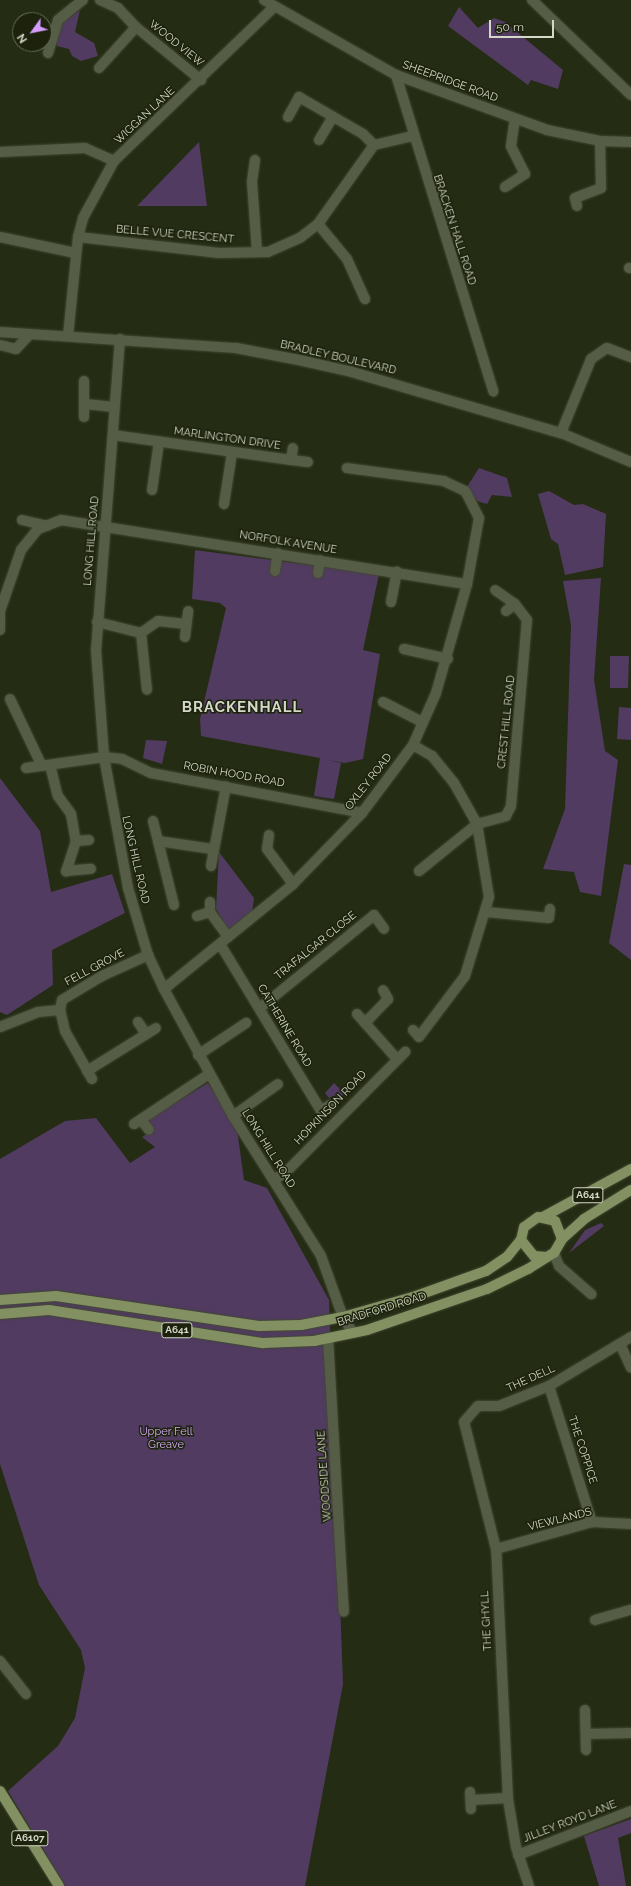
<!DOCTYPE html>
<style>
body{margin:0}
#map{position:relative;width:631px;height:1886px;overflow:hidden;background:#252c14;font-family:Raleway,sans-serif}
div>[style]{position:absolute}
.green>*{inset:0;background:#513b61}
.roads{filter:drop-shadow(0 0 1px #414831) drop-shadow(0 0 1px #414831)}
.minor>*{height:10px;margin:-5px;padding:0 5px;transform-origin:5px;border-radius:5px;background:#565d46}
.major>*{height:10px;margin:-5px;padding:0 5px;transform-origin:5px;border-radius:5px;background:#839162}
span{translate:-50% -50%;white-space:nowrap;text-align:center;line-height:1.15;-webkit-text-stroke:3px #1c220b;paint-order:stroke}
.shield-label span{padding:1px 3px;background:#1c220b;border:1px solid;border-radius:3px;-webkit-text-stroke-width:0}
.shield-label{font-size:10px;color:#d3d8c9;font-weight:700}
.street-label{font-size:11px;color:#d3d8c9}
.park-label{font-size:11px;color:#d4abf5}
.district-label{font-size:15px;color:#d3d8c9;font-weight:700;letter-spacing:1px}
.north{position:absolute;left:12px;top:12px;width:40px;height:40px;box-sizing:border-box;background:#1c220b;border:1px solid #656b57;border-radius:50%;rotate:237deg;font-size:11px;font-weight:700;line-height:16px;text-align:center;color:#d3d8c9}
.north::after{content:'';display:block;margin:auto;width:14px;height:18px;background:#d39cfd;clip-path:polygon(50% 0,100% 100%,50% 72%,0 100%)}
.scale{position:absolute;left:489px;top:20px;width:65px;height:18px;box-sizing:border-box;border:2px solid #d3d8c9;border-top:0;padding-left:5px;font-size:12px;line-height:14px;white-space:nowrap;color:#d3d8c9;-webkit-text-stroke:3px #1c220b;paint-order:stroke}
</style>
<div id="map">
<div class="green">
<i style="clip-path:polygon(459px 7px,478px 28px,494px 18px,505px 22px,563px 70px,558px 89px,531px 80px,528px 85px,448px 26px)"></i>
<i style="clip-path:polygon(80px 10px,75px 32px,94px 43px,98px 56px,81px 61px,72px 56px,69px 49px,57px 46px,55px 40px,63px 22px)"></i>
<i style="clip-path:polygon(199px 142px,207px 206px,137px 206px)"></i>
<i style="clip-path:polygon(479px 468px,507px 478px,512px 497px,492px 495px,487px 504px,477px 501px,467px 487px)"></i>
<i style="clip-path:polygon(549px 491px,574px 505px,583px 504px,606px 514px,603px 567px,565px 575px,558px 544px,551px 539px,538px 494px)"></i>
<i style="clip-path:polygon(195px 550px,379px 574px,363px 650px,380px 654px,363px 759px,345px 763px,327px 760px,341px 763px,334px 799px,314px 796px,320px 758px,201px 736px,200px 719px,226px 608px,220px 603px,192px 599px)"></i>
<i style="clip-path:polygon(601px 578px,594px 680px,605px 751px,618px 760px,601px 896px,580px 892px,574px 872px,543px 869px,565px 809px,571px 625px,563px 581px)"></i>
<i style="clip-path:polygon(610px 656px,629px 656px,628px 688px,610px 688px)"></i>
<i style="clip-path:polygon(619px 707px,631px 708px,631px 740px,617px 739px)"></i>
<i style="clip-path:polygon(146px 740px,167px 741px,162px 764px,143px 758px)"></i>
<i style="clip-path:polygon(0 778px,40px 831px,51px 892px,112px 874px,125px 913px,52px 950px,53px 985px,7px 1015px,0 1012px)"></i>
<i style="clip-path:polygon(219px 852px,254px 898px,252px 913px,229px 931px,216px 909px)"></i>
<i style="clip-path:polygon(624px 864px,631px 865px,631px 960px,609px 943px)"></i>
<i style="clip-path:polygon(208px 1083px,237px 1129px,244px 1180px,267px 1188px,329px 1300px,343px 1684px,305px 1886px,65px 1886px,8px 1791px,58px 1746px,75px 1718px,85px 1668px,81px 1650px,39px 1585px,0 1464px,0 1159px,65px 1121px,96px 1118px,130px 1163px,155px 1147px,142px 1137px,152px 1131px,146px 1120px)"></i>
<i style="clip-path:polygon(334px 1083px,344px 1093px,339px 1101px,335px 1095px,329px 1098px,325px 1093px)"></i>
<i style="clip-path:polygon(601px 1223px,604px 1226px,569px 1253px,585px 1230px)"></i>
<i style="clip-path:polygon(631px 1819px,631px 1833px,618px 1838px,626px 1886px,599px 1886px,584px 1836px)"></i>
</div>
<div class="roads">
<div class="minor">
<i style="left:100px;top:0;width:20px;rotate:24deg"></i>
<i style="left:118px;top:8px;width:26px;rotate:47deg"></i>
<i style="left:136px;top:27px;width:84px;rotate:39.2deg"></i>
<i style="left:264px;top:0;width:152px;rotate:29.6deg"></i>
<i style="left:396px;top:75px;width:161px;rotate:20deg"></i>
<i style="left:547px;top:130px;width:54px;rotate:11.7deg"></i>
<i style="left:600px;top:141px;width:31px;rotate:2deg"></i>
<i style="left:532px;top:0;width:137px;rotate:43.8deg"></i>
<i style="left:48px;top:53px;width:34px;rotate:-73deg"></i>
<i style="left:58px;top:20px;width:32px;rotate:-39deg"></i>
<i style="left:99px;top:68px;width:55px;rotate:-47.9deg"></i>
<i style="left:396px;top:75px;width:331px;rotate:72.9deg"></i>
<i style="left:288px;top:117px;width:23px;rotate:-61deg"></i>
<i style="left:299px;top:97px;width:74px;rotate:30deg"></i>
<i style="left:363px;top:134px;width:16px;rotate:45deg"></i>
<i style="left:319px;top:140px;width:27px;rotate:-59deg"></i>
<i style="left:0;top:152px;width:85px;rotate:-2.7deg"></i>
<i style="left:85px;top:148px;width:32px;rotate:24deg"></i>
<i style="left:255px;top:160px;width:22px;rotate:98deg"></i>
<i style="left:252px;top:182px;width:70px;rotate:85.9deg"></i>
<i style="left:505px;top:187px;width:24px;rotate:-33deg"></i>
<i style="left:525px;top:174px;width:31px;rotate:-117deg"></i>
<i style="left:511px;top:146px;width:27px;rotate:-82deg"></i>
<i style="left:577px;top:206px;width:8px;rotate:-104deg"></i>
<i style="left:575px;top:198px;width:28px;rotate:-21deg"></i>
<i style="left:601px;top:188px;width:47px;rotate:-91.2deg"></i>
<i style="left:318px;top:224px;width:45px;rotate:50.4deg"></i>
<i style="left:347px;top:259px;width:44px;rotate:65.8deg"></i>
<i style="left:0;top:237px;width:77px;rotate:12deg"></i>
<i style="left:78px;top:237px;width:142px;rotate:6.5deg"></i>
<i style="left:219px;top:253px;width:49px;rotate:-1.2deg"></i>
<i style="left:268px;top:252px;width:36px;rotate:-24deg"></i>
<i style="left:301px;top:237px;width:21px;rotate:-37deg"></i>
<i style="left:318px;top:224px;width:97px;rotate:-54.7deg"></i>
<i style="left:374px;top:145px;width:39px;rotate:-13deg"></i>
<i style="left:629px;top:268px;width:2px"></i>
<i style="left:0;top:332px;width:237px;rotate:3.9deg"></i>
<i style="left:236px;top:348px;width:64px;rotate:10.8deg"></i>
<i style="left:299px;top:360px;width:54px;rotate:12.8deg"></i>
<i style="left:352px;top:372px;width:218px;rotate:16.3deg"></i>
<i style="left:561px;top:433px;width:76px;rotate:22.5deg"></i>
<i style="left:68px;top:336px;width:100px;rotate:-84.2deg"></i>
<i style="left:78px;top:237px;width:20px;rotate:-75deg"></i>
<i style="left:83px;top:218px;width:65px;rotate:-61.5deg"></i>
<i style="left:114px;top:161px;width:222px;rotate:-43.9deg"></i>
<i style="left:120px;top:339px;width:312px;rotate:94.4deg"></i>
<i style="left:96px;top:650px;width:107px;rotate:85.7deg"></i>
<i style="left:104px;top:757px;width:133px;rotate:79.6deg"></i>
<i style="left:128px;top:888px;width:70px;rotate:73.4deg"></i>
<i style="left:148px;top:955px;width:38px;rotate:65deg"></i>
<i style="left:164px;top:989px;width:145px;rotate:61.5deg"></i>
<i style="left:233px;top:1116px;width:165px;rotate:57.8deg"></i>
<i style="left:321px;top:1256px;width:65px;rotate:70.2deg"></i>
<i style="left:343px;top:1317px;width:19px;rotate:58deg"></i>
<i style="left:0;top:345px;width:16px;rotate:14deg"></i>
<i style="left:16px;top:349px;width:18px;rotate:-47deg"></i>
<i style="left:85px;top:404px;width:29px;rotate:6deg"></i>
<i style="left:84px;top:417px;width:36px;rotate:-90deg"></i>
<i style="left:561px;top:433px;width:80px;rotate:-67.9deg"></i>
<i style="left:591px;top:359px;width:19px;rotate:-35deg"></i>
<i style="left:607px;top:348px;width:26px;rotate:21deg"></i>
<i style="left:113px;top:435px;width:180px;rotate:8deg"></i>
<i style="left:291px;top:460px;width:12px;rotate:-81deg"></i>
<i style="left:291px;top:460px;width:17px;rotate:7deg"></i>
<i style="left:152px;top:490px;width:49px;rotate:-81.7deg"></i>
<i style="left:224px;top:504px;width:52px;rotate:-81.1deg"></i>
<i style="left:22px;top:520px;width:26px;rotate:13deg"></i>
<i style="left:275px;top:571px;width:18px;rotate:-81deg"></i>
<i style="left:318px;top:573px;width:13px;rotate:-81deg"></i>
<i style="left:391px;top:602px;width:31px;rotate:-79deg"></i>
<i style="left:506px;top:611px;width:11px;rotate:-38deg"></i>
<i style="left:97px;top:622px;width:45px;rotate:14deg"></i>
<i style="left:141px;top:633px;width:21px;rotate:-35deg"></i>
<i style="left:158px;top:621px;width:28px;rotate:6deg"></i>
<i style="left:0;top:630px;width:19px;rotate:-90deg"></i>
<i style="left:0;top:611px;width:65px;rotate:-71deg"></i>
<i style="left:21px;top:550px;width:27px;rotate:-51deg"></i>
<i style="left:38px;top:529px;width:25px;rotate:-21deg"></i>
<i style="left:61px;top:520px;width:411px;rotate:9deg"></i>
<i style="left:141px;top:633px;width:57px;rotate:84deg"></i>
<i style="left:185px;top:637px;width:26px;rotate:-83deg"></i>
<i style="left:404px;top:649px;width:45px;rotate:12.8deg"></i>
<i style="left:10px;top:699px;width:74px;rotate:64.5deg"></i>
<i style="left:383px;top:702px;width:44px;rotate:27.1deg"></i>
<i style="left:50px;top:765px;width:32px;rotate:76deg"></i>
<i style="left:58px;top:796px;width:22px;rotate:54deg"></i>
<i style="left:71px;top:814px;width:27px;rotate:80deg"></i>
<i style="left:76px;top:841px;width:32px;rotate:108deg"></i>
<i style="left:66px;top:871px;width:25px;rotate:-5deg"></i>
<i style="left:26px;top:768px;width:79px;rotate:-8deg"></i>
<i style="left:104px;top:757px;width:18px;rotate:6deg"></i>
<i style="left:122px;top:759px;width:32px;rotate:26deg"></i>
<i style="left:151px;top:773px;width:215px;rotate:10.7deg"></i>
<i style="left:153px;top:821px;width:21px;rotate:76deg"></i>
<i style="left:158px;top:841px;width:55px;rotate:8.4deg"></i>
<i style="left:269px;top:835px;width:14px;rotate:98deg"></i>
<i style="left:267px;top:849px;width:44px;rotate:53.4deg"></i>
<i style="left:76px;top:841px;width:13px;rotate:-4deg"></i>
<i style="left:158px;top:841px;width:66px;rotate:76deg"></i>
<i style="left:211px;top:866px;width:81px;rotate:-79.4deg"></i>
<i style="left:419px;top:871px;width:75px;rotate:-39deg"></i>
<i style="left:477px;top:824px;width:30px;rotate:-15deg"></i>
<i style="left:506px;top:816px;width:11px;rotate:-63deg"></i>
<i style="left:511px;top:806px;width:187px;rotate:-85.1deg"></i>
<i style="left:527px;top:620px;width:20px;rotate:-127deg"></i>
<i style="left:515px;top:604px;width:24px;rotate:-145deg"></i>
<i style="left:210px;top:902px;width:10px;rotate:90deg"></i>
<i style="left:210px;top:912px;width:31px;rotate:54deg"></i>
<i style="left:486px;top:912px;width:63px;rotate:5.4deg"></i>
<i style="left:549px;top:918px;width:9px;rotate:-84deg"></i>
<i style="left:197px;top:916px;width:14px;rotate:-17deg"></i>
<i style="left:220px;top:944px;width:195px;rotate:58.8deg"></i>
<i style="left:321px;top:1111px;width:11px;rotate:-34deg"></i>
<i style="left:164px;top:989px;width:166px;rotate:-39.1deg"></i>
<i style="left:293px;top:884px;width:99px;rotate:-45.8deg"></i>
<i style="left:362px;top:813px;width:85px;rotate:-53.1deg"></i>
<i style="left:413px;top:745px;width:57px;rotate:-66.1deg"></i>
<i style="left:436px;top:693px;width:113px;rotate:-74.1deg"></i>
<i style="left:467px;top:584px;width:67px;rotate:-79.7deg"></i>
<i style="left:479px;top:518px;width:30px;rotate:-117deg"></i>
<i style="left:465px;top:491px;width:23px;rotate:-155deg"></i>
<i style="left:444px;top:481px;width:98px;rotate:-172.4deg"></i>
<i style="left:260px;top:1008px;width:147px;rotate:-39.2deg"></i>
<i style="left:374px;top:915px;width:17px;rotate:54deg"></i>
<i style="left:357px;top:1014px;width:60px;rotate:48.4deg"></i>
<i style="left:138px;top:1022px;width:14px;rotate:56deg"></i>
<i style="left:365px;top:1023px;width:33px;rotate:-46deg"></i>
<i style="left:388px;top:999px;width:10px;rotate:-119deg"></i>
<i style="left:0;top:1027px;width:41px;rotate:-21.5deg"></i>
<i style="left:38px;top:1012px;width:22px;rotate:-5deg"></i>
<i style="left:413px;top:1030px;width:9px;rotate:49deg"></i>
<i style="left:419px;top:1037px;width:76px;rotate:-53deg"></i>
<i style="left:465px;top:976px;width:83px;rotate:-73.1deg"></i>
<i style="left:489px;top:897px;width:74px;rotate:-99.3deg"></i>
<i style="left:477px;top:824px;width:47px;rotate:-119.3deg"></i>
<i style="left:454px;top:783px;width:35px;rotate:-129deg"></i>
<i style="left:432px;top:756px;width:22px;rotate:-150deg"></i>
<i style="left:198px;top:1055px;width:58px;rotate:-33.7deg"></i>
<i style="left:87px;top:1071px;width:81px;rotate:-31.9deg"></i>
<i style="left:92px;top:1079px;width:55px;rotate:-119.4deg"></i>
<i style="left:65px;top:1031px;width:22px;rotate:-103deg"></i>
<i style="left:60px;top:1010px;width:10px;rotate:-79deg"></i>
<i style="left:62px;top:1000px;width:47px;rotate:-31deg"></i>
<i style="left:102px;top:976px;width:51px;rotate:-24.5deg"></i>
<i style="left:233px;top:1116px;width:55px;rotate:-35.4deg"></i>
<i style="left:142px;top:1121px;width:11px;rotate:52deg"></i>
<i style="left:134px;top:1124px;width:90px;rotate:-33.7deg"></i>
<i style="left:274px;top:1180px;width:16px;rotate:-35deg"></i>
<i style="left:287px;top:1171px;width:168px;rotate:-45.2deg"></i>
<i style="left:554px;top:1253px;width:14px;rotate:69deg"></i>
<i style="left:559px;top:1266px;width:43px;rotate:41.2deg"></i>
<i style="left:328px;top:1338px;width:274px;rotate:86.7deg"></i>
<i style="left:620px;top:1344px;width:26px;rotate:65deg"></i>
<i style="left:549px;top:1386px;width:143px;rotate:72.5deg"></i>
<i style="left:496px;top:1549px;width:100px;rotate:-15.7deg"></i>
<i style="left:592px;top:1522px;width:39px;rotate:3deg"></i>
<i style="left:595px;top:1620px;width:37px;rotate:-16deg"></i>
<i style="left:0;top:1661px;width:42px;rotate:51.8deg"></i>
<i style="left:585px;top:1710px;width:40px;rotate:88.6deg"></i>
<i style="left:586px;top:1734px;width:45px;rotate:-1.3deg"></i>
<i style="left:470px;top:1792px;width:17px;rotate:87deg"></i>
<i style="left:471px;top:1800px;width:37px;rotate:-3deg"></i>
<i style="left:518px;top:1855px;width:121px;rotate:-21.3deg"></i>
<i style="left:529px;top:1886px;width:41px;rotate:-108.4deg"></i>
<i style="left:516px;top:1847px;width:49px;rotate:-99.5deg"></i>
<i style="left:508px;top:1799px;width:250px;rotate:-92.7deg"></i>
<i style="left:496px;top:1549px;width:131px;rotate:-104.1deg"></i>
<i style="left:464px;top:1422px;width:21px;rotate:-49deg"></i>
<i style="left:478px;top:1406px;width:21px"></i>
<i style="left:499px;top:1406px;width:54px;rotate:-21.8deg"></i>
<i style="left:549px;top:1386px;width:96px;rotate:-30.9deg"></i>
</div>
<div class="major">
<i style="left:543px;top:1217px;width:100px;rotate:-28.6deg"></i>
<i style="left:562px;top:1239px;width:30px;rotate:-42deg"></i>
<i style="left:584px;top:1219px;width:55px;rotate:-31.7deg"></i>
<i style="left:0;top:1300px;width:56px;rotate:-4.1deg"></i>
<i style="left:56px;top:1296px;width:205px;rotate:8.4deg"></i>
<i style="left:259px;top:1326px;width:42px;rotate:-1.4deg"></i>
<i style="left:301px;top:1325px;width:43px;rotate:-10.8deg"></i>
<i style="left:343px;top:1317px;width:76px;rotate:-16deg"></i>
<i style="left:416px;top:1296px;width:74px;rotate:-19.7deg"></i>
<i style="left:486px;top:1271px;width:25px;rotate:-34deg"></i>
<i style="left:507px;top:1257px;width:22px;rotate:-51deg"></i>
<i style="left:0;top:1314px;width:49px;rotate:-4.7deg"></i>
<i style="left:49px;top:1310px;width:217px;rotate:8.8deg"></i>
<i style="left:263px;top:1343px;width:51px;rotate:-2.2deg"></i>
<i style="left:314px;top:1341px;width:54px;rotate:-11.7deg"></i>
<i style="left:367px;top:1330px;width:127px;rotate:-18.9deg"></i>
<i style="left:487px;top:1289px;width:46px;rotate:-26deg"></i>
<i style="left:528px;top:1269px;width:31px;rotate:-32deg"></i>
<i style="left:554px;top:1253px;width:16px;rotate:-60deg"></i>
<i style="left:562px;top:1239px;width:19px;rotate:-111deg"></i>
<i style="left:555px;top:1221px;width:17px;rotate:-167deg"></i>
<i style="left:538px;top:1217px;width:17px;rotate:144deg"></i>
<i style="left:524px;top:1227px;width:13px;rotate:103deg"></i>
<i style="left:521px;top:1240px;width:21px;rotate:51deg"></i>
<i style="left:534px;top:1256px;width:13px;rotate:4deg"></i>
<i style="left:0;top:1791px;width:112px;rotate:58.2deg"></i>
</div>
</div>
<div class="shield-label">
<span style="left:588px;top:1195px">A641</span>
<span style="left:177px;top:1330px">A641</span>
<span style="left:30px;top:1838px">A6107</span>
</div>
<div class="street-label">
<span style="left:176px;top:44px;rotate:39deg">WOOD VIEW</span>
<span style="left:450px;top:82px;rotate:20deg">SHEEPRIDGE ROAD</span>
<span style="left:145px;top:116px;rotate:-43deg">WIGGAN LANE</span>
<span style="left:454px;top:230px;rotate:72deg">BRACKEN HALL ROAD</span>
<span style="left:175px;top:235px;rotate:5deg">BELLE VUE CRESCENT</span>
<span style="left:338px;top:358px;rotate:13deg">BRADLEY BOULEVARD</span>
<span style="left:227px;top:439px;rotate:8deg">MARLINGTON DRIVE</span>
<span style="left:92px;top:541px;rotate:-85deg">LONG HILL ROAD</span>
<span style="left:288px;top:543px;rotate:9deg">NORFOLK AVENUE</span>
<span style="left:507px;top:722px;rotate:-84deg">CREST HILL ROAD</span>
<span style="left:234px;top:775px;rotate:10deg">ROBIN HOOD ROAD</span>
<span style="left:369px;top:782px;rotate:-52deg">OXLEY ROAD</span>
<span style="left:135px;top:860px;rotate:77deg">LONG HILL ROAD</span>
<span style="left:316px;top:946px;rotate:-39deg">TRAFALGAR CLOSE</span>
<span style="left:95px;top:968px;rotate:-28deg">FELL GROVE</span>
<span style="left:284px;top:1026px;rotate:59deg">CATHERINE ROAD</span>
<span style="left:331px;top:1108px;rotate:-46deg">HOPKINSON ROAD</span>
<span style="left:268px;top:1149px;rotate:58deg">LONG HILL ROAD</span>
<span style="left:382px;top:1310px;rotate:-17deg">BRADFORD ROAD</span>
<span style="left:531px;top:1379px;rotate:-24deg">THE DELL</span>
<span style="left:582px;top:1450px;rotate:72deg">THE COPPICE</span>
<span style="left:325px;top:1476px;rotate:-94deg">WOODSIDE LANE</span>
<span style="left:560px;top:1520px;rotate:-14deg">VIEWLANDS</span>
<span style="left:487px;top:1621px;rotate:-93deg">THE GHYLL</span>
<span style="left:570px;top:1822px;rotate:-21deg">JILLEY ROYD LANE</span>
</div>
<div class="park-label">
<span style="left:166px;top:1439px">Upper Fell<br>Greave</span>
</div>
<div class="district-label">
<span style="left:242px;top:708px">BRACKENHALL</span>
</div>
<div class="north">N</div>
<div class="scale">50 m</div>
</div>
